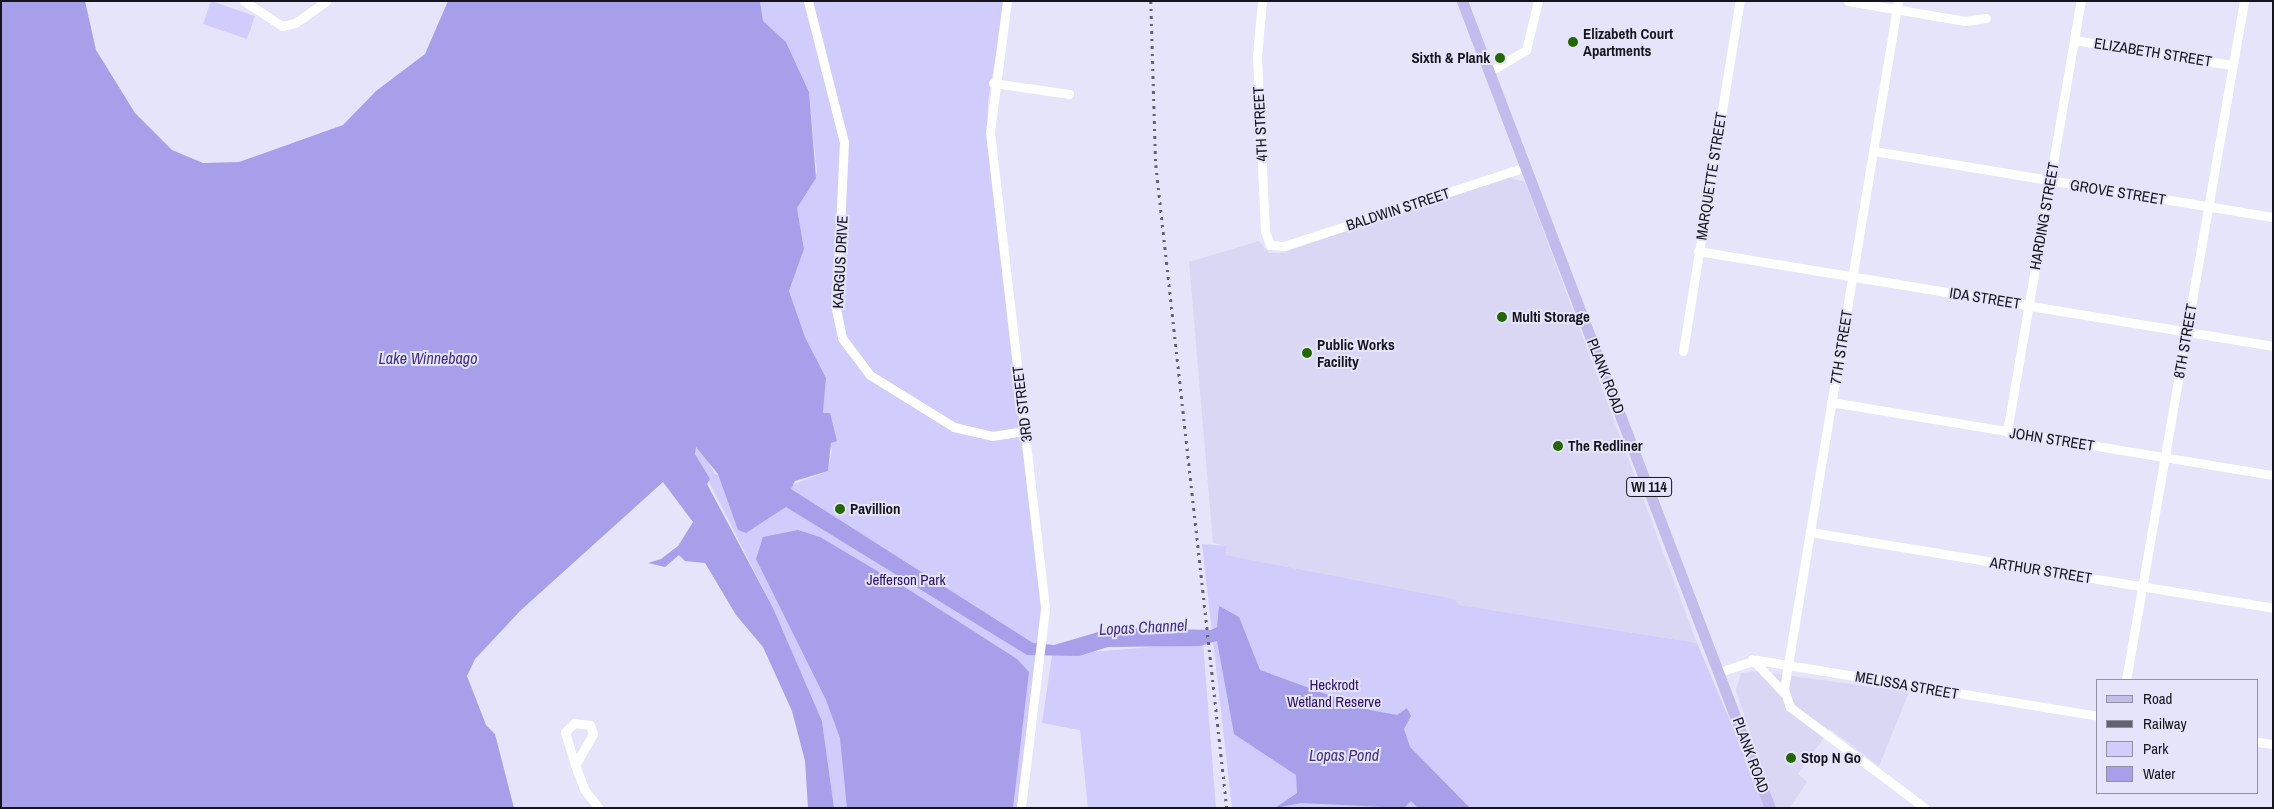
<!DOCTYPE html>
<style>
body{margin:0}
#map{position:relative;width:2274px;height:809px;overflow:hidden;background:#e5e4fa;font-family:"Archivo Narrow",sans-serif}
div>[style]{position:absolute}
.built>*{inset:0;background:#d9d7f4}
.green>*{inset:0;background:#d0ccfc}
.water>*{inset:0;background:#a89feb}
.minor>*{height:9px;margin:-4.5px;padding:0 4.5px;transform-origin:4.5px;border-radius:4.5px;background:#fff}
.major>*{height:11px;margin:-5.5px;padding:0 5.5px;transform-origin:5.5px;border-radius:5.5px;background:#c2bbec}
.rail>*{height:2.5px;margin-top:-1.25px;transform-origin:0;background:repeating-linear-gradient(90deg,#62616e 0 2.5px,transparent 0 7.5px)}
.dots>*{width:14px;height:14px;translate:-50% -50%;box-sizing:border-box;border:2px solid #e5e4fa;border-radius:50%}
span{translate:-50% -50%;white-space:nowrap;text-align:center;line-height:1.15;-webkit-text-stroke:4px #e5e4fa;paint-order:stroke}
.shield-label span{padding:1px 4px;background:#e5e4fa;border:1px solid;border-radius:4px;-webkit-text-stroke-width:0}
.shield-label{font-size:14px;color:#15141c;font-weight:700}
.poi-label{font-size:15px;color:#15141c;font-weight:700}
.left{translate:0 -50%;text-align:left}
.right{translate:-100% -50%;text-align:right}
.street-label{font-size:15px;color:#15141c}
.park-label{font-size:15px;color:#2d1069}
.water-label{font-size:16px;color:#422d84;font-style:italic}
.frame{position:absolute;inset:0;border:2px solid #15141c;pointer-events:none}
.legend{position:absolute;left:2096px;top:679px;width:162px;height:115px;box-sizing:border-box;background:#e5e4fa;border:1px solid #9291a1;margin:0;padding:6px 9px;list-style:none;font-size:15px;color:#15141c}
.legend li{display:flex;align-items:center;gap:10px;height:25px}
.legend b{width:25px;border:1px solid #9291a1}
</style>
<div id="map">
<div class="built">
<i style="clip-path:polygon(1508px 177px,1525px 182px,1697px 643px,1458px 605px,1453px 599px,1226px 555px,1225px 546px,1213px 543px,1189px 262px,1259px 241px,1269px 253px,1281px 253px)"></i>
<i style="clip-path:polygon(1756px 671px,1909px 692px,1879px 766px,1830px 729px,1798px 774px,1807px 782px,1790px 808px,1775px 808px,1736px 690px,1741px 673px)"></i>
</div>
<div class="green">
<i style="clip-path:polygon(211px 1px,255px 16px,247px 39px,203px 24px)"></i>
<i style="clip-path:polygon(760px 1px,1005px 1px,988px 101px,987px 138px,1040px 573px,1043px 643px,1017px 808px,834px 808px,822px 721px,773px 608px,695px 454px,696px 447px,700px 447px,715px 474px,792px 485px,828px 471px,832px 449px,823px 413px,826px 378px,805px 337px,789px 291px,804px 249px,797px 208px,817px 173px,809px 92px,786px 42px,763px 21px)"></i>
<i style="clip-path:polygon(1202px 544px,1226px 546px,1226px 555px,1454px 599px,1459px 605px,1697px 643px,1767px 808px,1232px 808px)"></i>
<i style="clip-path:polygon(1203px 643px,1216px 808px,1088px 808px,1080px 730px,1042px 723px,1052px 655px)"></i>
</div>
<div class="water">
<i style="clip-path:polygon(1px 1px,85px 1px,96px 50px,135px 113px,172px 150px,203px 163px,239px 162px,343px 125px,376px 91px,425px 54px,448px 1px,760px 1px,763px 21px,786px 42px,809px 92px,816px 178px,797px 208px,804px 249px,789px 291px,805px 337px,826px 378px,823px 413px,830px 413px,837px 441px,831px 443px,828px 471px,795px 481px,791px 489px,1033px 643px,1054px 645px,1105px 630px,1134px 628px,1211px 630px,1217px 627px,1219px 606px,1239px 617px,1260px 670px,1370px 710px,1397px 715px,1407px 708px,1411px 716px,1404px 729px,1410px 747px,1470px 808px,1418px 808px,1411px 801px,1404px 808px,1301px 803px,1275px 808px,1297px 793px,1296px 775px,1234px 734px,1217px 641px,1200px 646px,1108px 647px,1079px 656px,1027px 655px,786px 507px,746px 533px,738px 530px,718px 474px,696px 447px,695px 454px,710px 479px,707px 484px,773px 608px,822px 721px,834px 808px,808px 808px,805px 761px,792px 711px,763px 647px,736px 615px,705px 563px,685px 561px,679px 555px,665px 567px,648px 563px,661px 559px,678px 546px,693px 522px,663px 482px,520px 611px,475px 659px,467px 676px,486px 725px,495px 734px,514px 808px,1px 808px)"></i>
<i style="clip-path:polygon(798px 530px,820px 537px,911px 591px,1017px 659px,1029px 672px,1013px 808px,847px 808px,840px 738px,826px 700px,756px 559px,763px 537px)"></i>
</div>
<div class="minor">
<i style="left:244px;top:1px;width:45px;rotate:33.3deg"></i>
<i style="left:282px;top:26px;width:13px;rotate:-13deg"></i>
<i style="left:295px;top:23px;width:38px;rotate:-35deg"></i>
<i style="left:808px;top:1px;width:146px;rotate:75.7deg"></i>
<i style="left:844px;top:142px;width:167px;rotate:92.7deg"></i>
<i style="left:836px;top:309px;width:30px;rotate:78deg"></i>
<i style="left:842px;top:338px;width:46px;rotate:52.9deg"></i>
<i style="left:870px;top:375px;width:99px;rotate:31.8deg"></i>
<i style="left:954px;top:427px;width:39px;rotate:13deg"></i>
<i style="left:992px;top:436px;width:33px;rotate:-9deg"></i>
<i style="left:1007px;top:1px;width:132px;rotate:97.4deg"></i>
<i style="left:990px;top:132px;width:480px;rotate:83.4deg"></i>
<i style="left:1045px;top:609px;width:200px;rotate:96.9deg"></i>
<i style="left:1262px;top:1px;width:55px;rotate:95.2deg"></i>
<i style="left:1257px;top:56px;width:175px;rotate:87.4deg"></i>
<i style="left:1265px;top:231px;width:15px;rotate:70deg"></i>
<i style="left:1270px;top:245px;width:14px;rotate:4deg"></i>
<i style="left:1284px;top:246px;width:254px;rotate:-18.1deg"></i>
<i style="left:1848px;top:1px;width:119px;rotate:9.7deg"></i>
<i style="left:1965px;top:21px;width:21px;rotate:-8deg"></i>
<i style="left:1898px;top:1px;width:697px;rotate:99.41deg"></i>
<i style="left:1784px;top:689px;width:19px;rotate:72deg"></i>
<i style="left:1790px;top:707px;width:169px;rotate:36.8deg"></i>
<i style="left:2074px;top:40px;width:160px;rotate:9deg"></i>
<i style="left:1489px;top:72px;width:43px;rotate:-30.7deg"></i>
<i style="left:1526px;top:50px;width:50px;rotate:-76.2deg"></i>
<i style="left:993px;top:83px;width:77px;rotate:8.2deg"></i>
<i style="left:1874px;top:151px;width:404px;rotate:9.4deg"></i>
<i style="left:1698px;top:251px;width:583px;rotate:9.38deg"></i>
<i style="left:1683px;top:351px;width:355px;rotate:-80.8deg"></i>
<i style="left:1831px;top:402px;width:448px;rotate:9.4deg"></i>
<i style="left:2007px;top:432px;width:437px;rotate:-80.3deg"></i>
<i style="left:1810px;top:532px;width:469px;rotate:9.3deg"></i>
<i style="left:1752px;top:659px;width:47px;rotate:46.7deg"></i>
<i style="left:1719px;top:672px;width:40px;rotate:-18deg"></i>
<i style="left:1757px;top:660px;width:346px;rotate:9.3deg"></i>
<i style="left:2126px;top:680px;width:689px;rotate:-80.14deg"></i>
<i style="left:574px;top:723px;width:16px;rotate:7deg"></i>
<i style="left:590px;top:725px;width:9px;rotate:72deg"></i>
<i style="left:593px;top:734px;width:36px;rotate:120deg"></i>
<i style="left:575px;top:765px;width:34px;rotate:-107deg"></i>
<i style="left:565px;top:732px;width:13px;rotate:-45deg"></i>
<i style="left:2258px;top:742px;width:15px;rotate:8deg"></i>
<i style="left:575px;top:765px;width:26px;rotate:69deg"></i>
<i style="left:584px;top:789px;width:24px;rotate:52deg"></i>
</div>
<div class="major">
<i style="left:1462px;top:1px;width:864px;rotate:69.11deg"></i>
</div>
<div class="rail">
<i style="left:1151px;top:1px;width:164px;rotate:88.3deg"></i>
<i style="left:1156px;top:165px;width:647px;rotate:83.7deg"></i>
</div>
<div class="dots">
<i style="left:1573px;top:42px;background:#226800"></i>
<i style="left:1500px;top:58px;background:#226800"></i>
<i style="left:1502px;top:317px;background:#226800"></i>
<i style="left:1307px;top:353px;background:#226800"></i>
<i style="left:1558px;top:446px;background:#226800"></i>
<i style="left:840px;top:509px;background:#226800"></i>
<i style="left:1791px;top:758px;background:#226800"></i>
</div>
<div class="shield-label">
<span style="left:1649px;top:487px">WI 114</span>
</div>
<div class="poi-label">
<span class="left" style="left:1583px;top:42px">Elizabeth Court<br>Apartments</span>
<span class="right" style="left:1490px;top:58px">Sixth &amp; Plank</span>
<span class="left" style="left:1512px;top:317px">Multi Storage</span>
<span class="left" style="left:1317px;top:353px">Public Works<br>Facility</span>
<span class="left" style="left:1568px;top:446px">The Redliner</span>
<span class="left" style="left:850px;top:509px">Pavillion</span>
<span class="left" style="left:1801px;top:758px">Stop N Go</span>
</div>
<div class="street-label">
<span style="left:2153px;top:52px;rotate:9deg">ELIZABETH STREET</span>
<span style="left:1260px;top:124px;rotate:-93deg">4TH STREET</span>
<span style="left:1711px;top:176px;rotate:-81deg">MARQUETTE STREET</span>
<span style="left:2118px;top:192px;rotate:9deg">GROVE STREET</span>
<span style="left:1398px;top:209px;rotate:-18deg">BALDWIN STREET</span>
<span style="left:2044px;top:216px;rotate:-80deg">HARDING STREET</span>
<span style="left:840px;top:262px;rotate:-87deg">KARGUS DRIVE</span>
<span style="left:1985px;top:298px;rotate:9deg">IDA STREET</span>
<span style="left:2185px;top:341px;rotate:-80deg">8TH STREET</span>
<span style="left:1841px;top:347px;rotate:-81deg">7TH STREET</span>
<span style="left:1606px;top:376px;rotate:69deg">PLANK ROAD</span>
<span style="left:1022px;top:404px;rotate:-97deg">3RD STREET</span>
<span style="left:2052px;top:439px;rotate:9deg">JOHN STREET</span>
<span style="left:2041px;top:570px;rotate:9deg">ARTHUR STREET</span>
<span style="left:1907px;top:685px;rotate:10deg">MELISSA STREET</span>
<span style="left:1751px;top:755px;rotate:70deg">PLANK ROAD</span>
</div>
<div class="park-label">
<span style="left:906px;top:580px">Jefferson Park</span>
<span style="left:1334px;top:693px">Heckrodt<br>Wetland Reserve</span>
</div>
<div class="water-label">
<span style="left:428px;top:358px">Lake Winnebago</span>
<span style="left:1143px;top:627px;rotate:-3deg">Lopas Channel</span>
<span style="left:1344px;top:755px">Lopas Pond</span>
</div>
<div class="frame"></div>
<ul class="legend">
<li><b style="height:6px;background:#c2bbec"></b>Road</li>
<li><b style="height:6px;background:#62616e"></b>Railway</li>
<li><b style="height:14px;background:#d0ccfc"></b>Park</li>
<li><b style="height:14px;background:#a89feb"></b>Water</li>
</ul>
</div>
